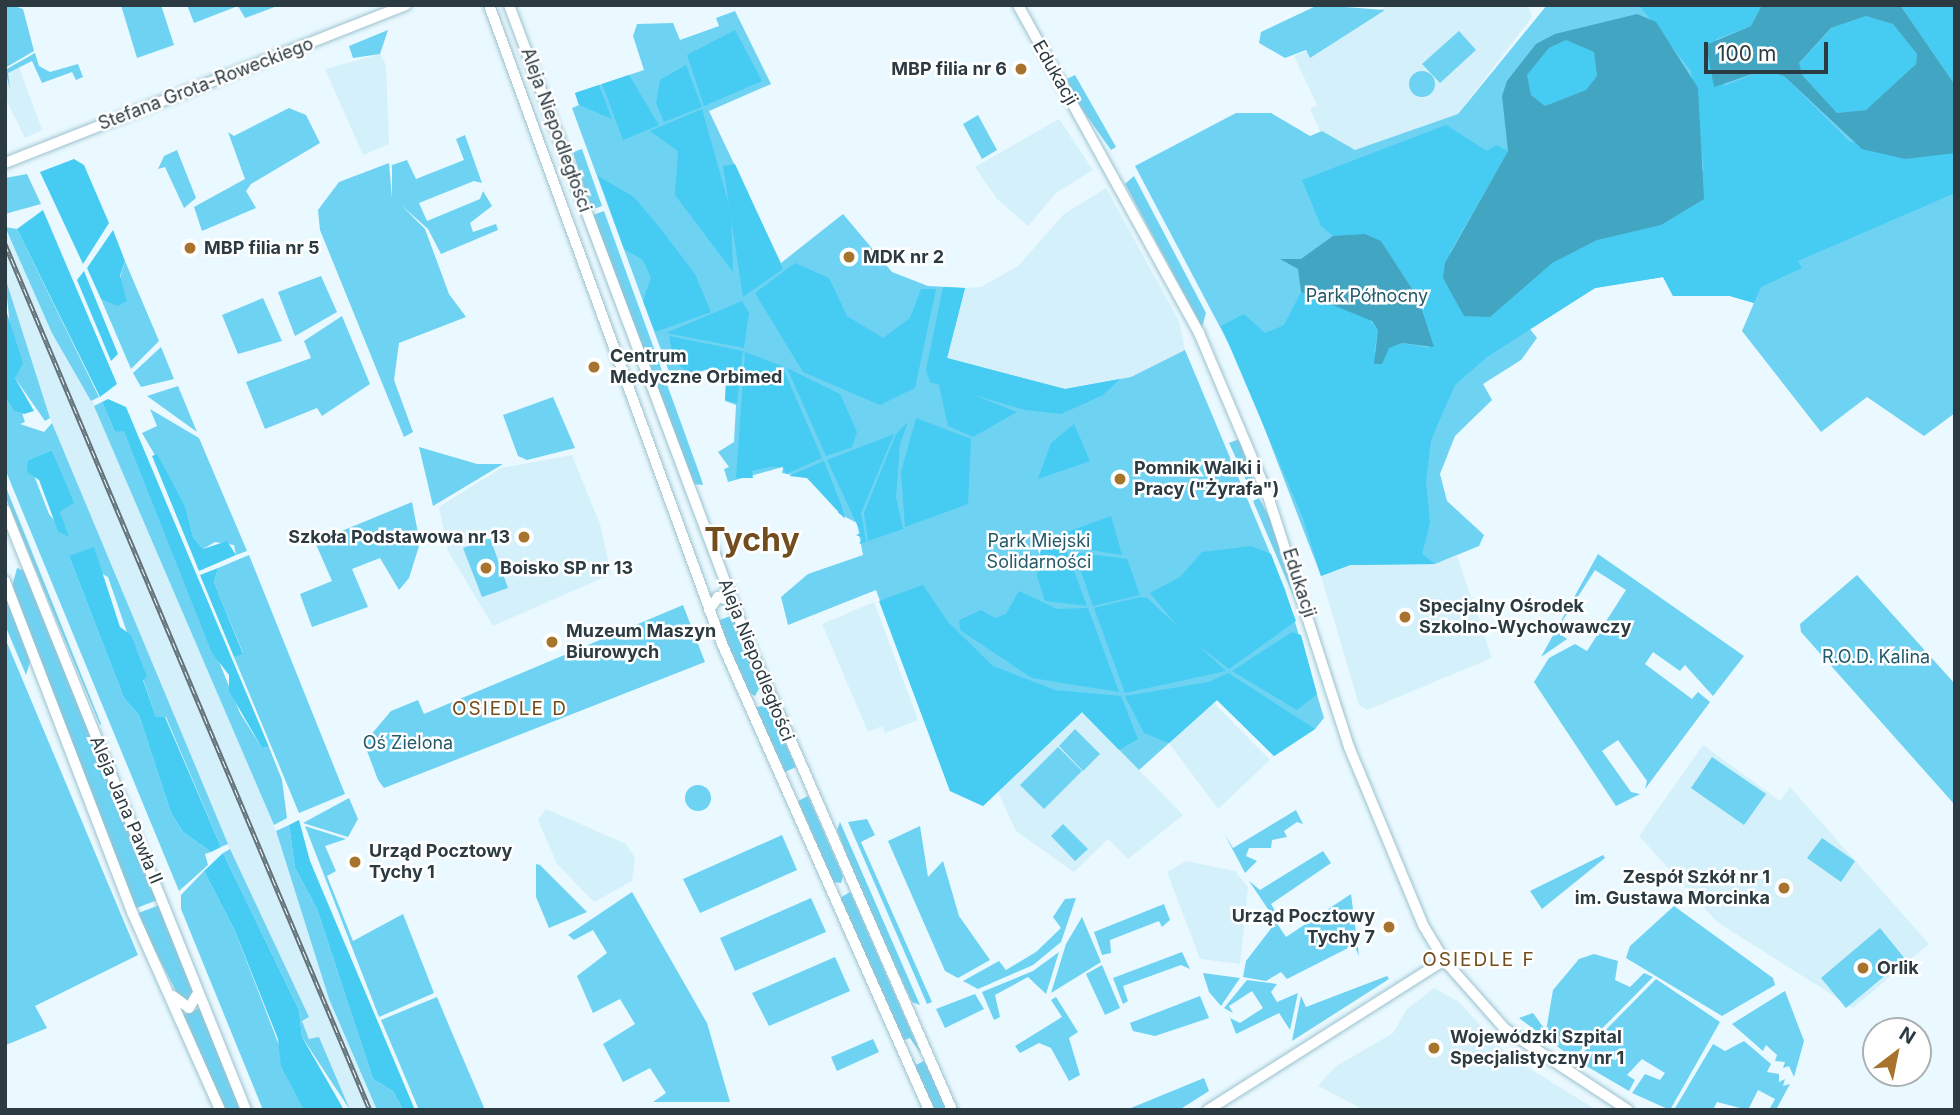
<!DOCTYPE html>
<meta charset="utf-8">
<style>
body{margin:0}
#map{position:relative;width:1960px;height:1115px;overflow:hidden;background:#eaf9ff;font-family:Inter,sans-serif}
div>[style]{position:absolute}
.built>*{inset:0;background:#d4f0fa}
.green>*{inset:0;background:#6ed2f2}
.round{border-radius:50%}
.forest>*{inset:0;background:#46ccf2}
.water>*{inset:0;background:#42a5c2}
.roads{filter:drop-shadow(0 0 2px #9cc2cf) drop-shadow(0 0 2px #9cc2cf)}
.secondary>*{height:10px;margin:-5px;padding:0 5px;transform-origin:5px;border-radius:5px;background:#fff}
.rail>*{height:5px;margin-top:-2.5px;transform-origin:0;background:repeating-linear-gradient(90deg,#fff 0 8px,#637278 0 16px);box-sizing:border-box;border-block:2px solid #637278}
.dots>*{width:19px;height:19px;translate:-50% -50%;box-sizing:border-box;border:4px solid #fff;border-radius:50%}
span{translate:-50% -50%;white-space:nowrap;text-align:center;line-height:1.15;-webkit-text-stroke:5px #fff;paint-order:stroke}
.poi-label{font-size:18px;color:#2c3b41;font-weight:700}
.right{translate:-100% -50%;text-align:right}
.left{translate:0 -50%;text-align:left}
.street-label{font-size:18px;color:#2c3b41}
.park-label{font-size:18px;color:#245a6a}
.neighbourhood-label{font-size:19px;color:#724e1e;letter-spacing:2px}
.town-label{font-size:32px;color:#724e1e;font-weight:700}
.frame{position:absolute;inset:0;border:7px solid #2c3b41;pointer-events:none}
.north{position:absolute;left:1862px;top:1017px;width:70px;height:70px;box-sizing:border-box;background:#fff;border:2px solid #abb1b3;border-radius:50%;rotate:32deg;font-size:19px;font-weight:700;line-height:28px;text-align:center;color:#2c3b41}
.north::after{content:'';display:block;margin:auto;width:24px;height:32px;background:#a8742d;clip-path:polygon(50% 0,100% 100%,50% 72%,0 100%)}
.scale{position:absolute;left:1704px;top:42px;width:124px;height:32px;box-sizing:border-box;border:4px solid #2c3b41;border-top:0;padding-left:9px;font-size:21px;line-height:24px;white-space:nowrap;color:#2c3b41;-webkit-text-stroke:5px #fff;paint-order:stroke}
</style>
<div id="map">
<div class="built">
<i style="clip-path:polygon(1388px 5px,1528px 5px,1532px 17px,1458px 114px,1355px 151px,1320px 131px,1310px 109px,1317px 105px,1294px 56px,1306px 51px,1310px 58px)"></i>
<i style="clip-path:polygon(380px 54px,386px 65px,389px 144px,363px 155px,325px 69px)"></i>
<i style="clip-path:polygon(19px 67px,42px 130px,25px 138px,5px 97px,5px 73px)"></i>
<i style="clip-path:polygon(1059px 119px,1093px 170px,1056px 193px,1028px 226px,997px 199px,975px 167px)"></i>
<i style="clip-path:polygon(1106px 188px,1179px 321px,1185px 350px,1132px 377px,1065px 389px,946px 358px,965px 288px,981px 287px,1018px 266px,1064px 214px)"></i>
<i style="clip-path:polygon(5px 230px,102px 419px,190px 624px,273px 823px,329px 999px,377px 1110px,350px 1110px,319px 1037px,310px 1040px,302px 1021px,308px 1018px,214px 816px,53px 427px,5px 277px)"></i>
<i style="clip-path:polygon(572px 455px,600px 524px,611px 574px,493px 626px,448px 551px,439px 507px,501px 468px)"></i>
<i style="clip-path:polygon(1457px 556px,1492px 658px,1367px 710px,1359px 705px,1321px 576px,1350px 565px,1435px 564px)"></i>
<i style="clip-path:polygon(874px 602px,918px 720px,885px 733px,882px 726px,868px 732px,822px 624px)"></i>
<i style="clip-path:polygon(1214px 703px,1270px 760px,1218px 809px,1169px 743px)"></i>
<i style="clip-path:polygon(1082px 712px,1183px 815px,1128px 859px,1108px 839px,1074px 872px,1016px 831px,998px 792px)"></i>
<i style="clip-path:polygon(1703px 745px,1780px 801px,1790px 787px,1929px 944px,1853px 1008px,1717px 922px,1639px 836px)"></i>
<i style="clip-path:polygon(546px 809px,626px 844px,635px 858px,632px 881px,594px 902px,557px 864px,538px 820px)"></i>
<i style="clip-path:polygon(1186px 861px,1235px 871px,1248px 887px,1240px 964px,1200px 959px,1167px 872px)"></i>
<i style="clip-path:polygon(1434px 988px,1459px 1002px,1509px 1056px,1597px 1110px,1364px 1110px,1318px 1086px,1335px 1067px,1393px 1033px,1407px 1009px)"></i>
</div>
<div class="green">
<i style="clip-path:polygon(11px 5px,23px 9px,34px 51px,5px 68px,5px 7px)"></i>
<i style="clip-path:polygon(121px 5px,161px 5px,174px 45px,137px 58px)"></i>
<i style="clip-path:polygon(187px 5px,280px 5px,245px 18px,238px 6px,194px 23px)"></i>
<i style="clip-path:polygon(1318px 5px,1385px 10px,1310px 58px,1306px 50px,1285px 58px,1259px 43px,1261px 32px)"></i>
<i style="clip-path:polygon(1547px 5px,1955px 5px,1955px 413px,1924px 436px,1867px 397px,1821px 432px,1742px 331px,1754px 303px,1730px 296px,1673px 296px,1663px 277px,1595px 288px,1530px 329px,1537px 338px,1521px 360px,1483px 384px,1492px 400px,1455px 436px,1440px 474px,1447px 501px,1484px 535px,1479px 546px,1435px 564px,1350px 565px,1321px 576px,1241px 367px,1135px 166px,1236px 113px,1271px 113px,1310px 136px,1322px 131px,1355px 150px,1458px 114px)"></i>
<i style="clip-path:polygon(735px 11px,771px 84px,709px 111px,781px 263px,843px 214px,892px 272px,928px 286px,965px 288px,947px 358px,1065px 389px,1131px 377px,1185px 350px,1285px 589px,1324px 718px,1315px 729px,1274px 756px,1217px 700px,1139px 770px,1082px 712px,983px 806px,950px 791px,876px 590px,788px 625px,781px 597px,808px 574px,863px 555px,857px 523px,838px 513px,841px 508px,807px 478px,782px 473px,783px 467px,728px 482px,724px 469px,729px 467px,718px 452px,734px 442px,736px 405px,725px 401px,726px 382px,713px 368px,672px 380px,572px 108px,579px 105px,575px 93px,644px 70px,633px 36px,637px 24px,673px 23px,680px 40px,719px 26px,716px 18px)"></i>
<i style="clip-path:polygon(388px 30px,380px 54px,353px 58px,349px 46px)"></i>
<i style="clip-path:polygon(1459px 31px,1476px 50px,1440px 83px,1422px 64px)"></i>
<i style="clip-path:polygon(35px 53px,39px 66px,50px 72px,78px 64px,83px 77px,76px 80px,72px 72px,42px 83px,32px 61px,8px 73px,10px 89px,5px 70px)"></i>
<i class="round" style="left:1409px;top:71px;width:26px;height:26px"></i>
<i style="clip-path:polygon(1075px 75px,1116px 147px,1111px 150px,1074px 98px,1067px 79px)"></i>
<i style="clip-path:polygon(289px 108px,306px 115px,320px 143px,251px 184px,246px 191px,256px 208px,202px 231px,194px 207px,245px 179px,228px 132px,234px 136px)"></i>
<i style="clip-path:polygon(978px 115px,997px 150px,982px 159px,963px 124px)"></i>
<i style="clip-path:polygon(465px 135px,482px 183px,474px 181px,419px 203px,427px 221px,480px 199px,483px 191px,492px 206px,470px 223px,473px 232px,496px 224px,498px 230px,441px 254px,428px 229px,401px 205px,425px 229px,449px 294px,466px 317px,399px 343px,394px 380px,413px 432px,404px 437px,320px 230px,318px 210px,339px 182px,389px 163px,392px 198px,392px 165px,407px 160px,416px 179px,464px 160px,456px 139px)"></i>
<i style="clip-path:polygon(582px 149px,602px 206px,591px 210px,573px 152px)"></i>
<i style="clip-path:polygon(177px 150px,196px 198px,184px 208px,165px 167px,158px 169px,164px 156px)"></i>
<i style="clip-path:polygon(27px 174px,41px 204px,5px 214px,5px 178px)"></i>
<i style="clip-path:polygon(1134px 176px,1206px 313px,1202px 327px,1125px 184px)"></i>
<i style="clip-path:polygon(604px 211px,701px 478px,703px 485px,693px 484px,593px 215px)"></i>
<i style="clip-path:polygon(5px 227px,17px 229px,99px 397px,91px 401px,52px 333px)"></i>
<i style="clip-path:polygon(125px 261px,159px 341px,131px 369px,101px 299px,113px 302px)"></i>
<i style="clip-path:polygon(321px 276px,337px 312px,295px 336px,278px 292px)"></i>
<i style="clip-path:polygon(5px 277px,50px 418px,45px 421px,15px 378px)"></i>
<i style="clip-path:polygon(263px 298px,282px 341px,238px 354px,222px 315px)"></i>
<i style="clip-path:polygon(342px 316px,370px 384px,322px 416px,317px 408px,265px 429px,246px 382px,311px 358px,304px 341px)"></i>
<i style="clip-path:polygon(161px 347px,174px 379px,141px 387px,133px 373px)"></i>
<i style="clip-path:polygon(178px 386px,197px 432px,147px 396px)"></i>
<i style="clip-path:polygon(evenodd,5px 397px,13px 410px,21px 410px,25px 422px,20px 424px,44px 432px,52px 423px,228px 844px,221px 847px,166px 717px,156px 717px,108px 577px,69px 556px,124px 698px,139px 715px,171px 813px,183px 832px,211px 852px,205px 854px,208px 865px,179px 891px,5px 469px,5px 397px,52px 450px,73px 503px,60px 512px,68px 537px,49px 514px,28px 460px,52px 450px)"></i>
<i style="clip-path:polygon(553px 397px,575px 448px,527px 460px,518px 456px,503px 415px)"></i>
<i style="clip-path:polygon(102px 402px,115px 432px,124px 430px,240px 713px,262px 748px,269px 747px,282px 780px,287px 818px,274px 825px,94px 406px)"></i>
<i style="clip-path:polygon(150px 409px,199px 438px,247px 551px,236px 555px,234px 545px,215px 542px,203px 549px,193px 537px,186px 508px,142px 433px,157px 426px)"></i>
<i style="clip-path:polygon(1239px 439px,1258px 495px,1254px 497px,1229px 443px)"></i>
<i style="clip-path:polygon(419px 447px,477px 464px,503px 464px,433px 506px)"></i>
<i style="clip-path:polygon(5px 485px,101px 724px,100px 725px,5px 496px)"></i>
<i style="clip-path:polygon(1259px 498px,1272px 522px,1296px 602px,1253px 501px)"></i>
<i style="clip-path:polygon(412px 502px,420px 543px,409px 578px,399px 590px,380px 558px,352px 569px,368px 607px,312px 627px,300px 594px,332px 581px,315px 542px)"></i>
<i style="clip-path:polygon(490px 538px,508px 588px,482px 597px,463px 548px)"></i>
<i style="clip-path:polygon(1598px 554px,1744px 656px,1713px 696px,1685px 665px,1680px 671px,1653px 652px,1645px 664px,1692px 699px,1698px 692px,1710px 702px,1645px 789px,1647px 781px,1618px 740px,1602px 751px,1631px 792px,1640px 794px,1616px 806px,1534px 682px,1549px 658px,1575px 644px,1587px 651px,1626px 590px,1595px 570px,1556px 631px,1567px 639px,1541px 657px)"></i>
<i style="clip-path:polygon(249px 555px,345px 794px,299px 813px,234px 657px,243px 653px,214px 582px,218px 568px)"></i>
<i style="clip-path:polygon(17px 568px,25px 571px,160px 899px,134px 909px,12px 587px)"></i>
<i style="clip-path:polygon(1857px 575px,1955px 684px,1955px 805px,1801px 632px,1800px 624px)"></i>
<i style="clip-path:polygon(5px 596px,31px 659px,26px 675px,5px 625px)"></i>
<i style="clip-path:polygon(683px 605px,705px 662px,384px 788px,378px 780px,364px 743px,391px 711px,418px 700px,424px 714px)"></i>
<i style="clip-path:polygon(733px 615px,761px 685px,755px 696px,747px 692px,717px 621px)"></i>
<i style="clip-path:polygon(5px 638px,138px 955px,35px 1006px,47px 1028px,6px 1045px)"></i>
<i style="clip-path:polygon(768px 704px,796px 767px,785px 772px,755px 708px)"></i>
<i style="clip-path:polygon(1075px 729px,1100px 754px,1083px 771px,1059px 746px)"></i>
<i style="clip-path:polygon(1058px 747px,1082px 771px,1044px 809px,1020px 785px)"></i>
<i style="clip-path:polygon(1712px 757px,1766px 794px,1744px 825px,1691px 788px)"></i>
<i class="round" style="left:685px;top:785px;width:26px;height:26px"></i>
<i style="clip-path:polygon(808px 796px,843px 876px,841px 883px,833px 882px,798px 801px)"></i>
<i style="clip-path:polygon(349px 798px,358px 819px,348px 837px,303px 823px)"></i>
<i style="clip-path:polygon(1296px 810px,1303px 824px,1297px 822px,1284px 831px,1287px 837px,1272px 840px,1271px 848px,1249px 848px,1246px 856px,1257px 861px,1245px 873px,1225px 835px,1233px 848px)"></i>
<i style="clip-path:polygon(867px 819px,875px 835px,861px 842px,932px 1002px,927px 1004px,848px 822px)"></i>
<i style="clip-path:polygon(840px 822px,920px 1005px,912px 1002px,861px 894px,837px 830px)"></i>
<i style="clip-path:polygon(1063px 824px,1088px 849px,1075px 861px,1051px 836px)"></i>
<i style="clip-path:polygon(289px 825px,295px 868px,317px 909px,373px 1079px,393px 1091px,403px 1110px,377px 1110px,329px 999px,276px 831px)"></i>
<i style="clip-path:polygon(305px 826px,346px 839px,325px 846px,336px 871px,327px 876px,353px 941px,403px 914px,434px 993px,379px 1017px)"></i>
<i style="clip-path:polygon(920px 826px,928px 877px,943px 861px,959px 916px,990px 960px,958px 978px,945px 971px,888px 841px)"></i>
<i style="clip-path:polygon(782px 835px,797px 870px,700px 913px,683px 879px)"></i>
<i style="clip-path:polygon(1822px 838px,1855px 861px,1841px 882px,1807px 858px)"></i>
<i style="clip-path:polygon(230px 849px,309px 1017px,302px 1021px,309px 1039px,319px 1037px,350px 1110px,302px 1037px,299px 1010px,223px 853px)"></i>
<i style="clip-path:polygon(1323px 851px,1331px 863px,1271px 904px,1278px 916px,1272px 915px,1249px 881px,1260px 890px)"></i>
<i style="clip-path:polygon(1603px 855px,1605px 858px,1542px 909px,1530px 891px)"></i>
<i style="clip-path:polygon(536px 864px,540px 865px,587px 912px,549px 928px,536px 897px)"></i>
<i style="clip-path:polygon(204px 871px,235px 931px,304px 1110px,263px 1110px,181px 909px,181px 895px)"></i>
<i style="clip-path:polygon(632px 892px,707px 1023px,730px 1102px,653px 1102px,666px 1093px,650px 1068px,623px 1082px,603px 1044px,635px 1024px,620px 999px,593px 1013px,577px 976px,607px 953px,593px 930px,574px 940px,568px 935px)"></i>
<i style="clip-path:polygon(850px 892px,852px 896px,921px 1054px,910px 1038px,902px 1041px,840px 898px)"></i>
<i style="clip-path:polygon(1351px 894px,1359px 956px,1354px 945px,1287px 979px,1281px 972px,1266px 981px,1243px 977px,1246px 961px,1276px 922px,1286px 937px)"></i>
<i style="clip-path:polygon(811px 898px,826px 932px,735px 971px,720px 938px)"></i>
<i style="clip-path:polygon(1076px 898px,1061px 942px,1033px 965px,978px 989px,963px 981px,999px 961px,1006px 970px,1036px 952px,1061px 928px,1053px 917px,1065px 899px)"></i>
<i style="clip-path:polygon(162px 904px,195px 994px,192px 1002px,181px 1001px,136px 914px)"></i>
<i style="clip-path:polygon(1164px 904px,1170px 920px,1162px 927px,1159px 921px,1110px 940px,1111px 953px,1102px 955px,1094px 932px)"></i>
<i style="clip-path:polygon(1674px 906px,1773px 978px,1775px 985px,1722px 1016px,1626px 958px,1630px 946px)"></i>
<i style="clip-path:polygon(1082px 917px,1101px 962px,1051px 993px,1066px 944px)"></i>
<i style="clip-path:polygon(1880px 928px,1905px 959px,1846px 1008px,1821px 978px)"></i>
<i style="clip-path:polygon(1059px 952px,1046px 994px,1028px 977px,995px 995px,1000px 1017px,994px 1020px,982px 992px,1033px 971px)"></i>
<i style="clip-path:polygon(1182px 952px,1190px 969px,1181px 965px,1123px 986px,1128px 1001px,1123px 1004px,1113px 978px)"></i>
<i style="clip-path:polygon(1594px 954px,1618px 961px,1615px 980px,1630px 987px,1644px 973px,1653px 977px,1573px 1058px,1519px 1018px,1533px 1013px,1546px 1031px,1553px 990px,1579px 959px)"></i>
<i style="clip-path:polygon(835px 957px,850px 991px,769px 1026px,752px 993px)"></i>
<i style="clip-path:polygon(1102px 965px,1120px 1008px,1105px 1015px,1086px 974px)"></i>
<i style="clip-path:polygon(1203px 973px,1240px 978px,1221px 1006px,1209px 992px)"></i>
<i style="clip-path:polygon(1387px 976px,1389px 979px,1292px 1041px,1301px 996px,1306px 1007px)"></i>
<i style="clip-path:polygon(1656px 979px,1720px 1022px,1670px 1110px,1632px 1093px,1645px 1074px,1660px 1080px,1665px 1073px,1642px 1059px,1627px 1075px,1635px 1080px,1629px 1091px,1576px 1060px)"></i>
<i style="clip-path:polygon(1247px 980px,1277px 984px,1271px 992px,1277px 1002px,1298px 993px,1290px 1030px,1279px 1013px,1236px 1034px,1230px 1018px,1240px 1023px,1263px 1008px,1252px 991px,1229px 1006px,1233px 1013px,1224px 1008px)"></i>
<i style="clip-path:polygon(1785px 991px,1804px 1041px,1794px 1077px,1789px 1066px,1783px 1068px,1785px 1062px,1775px 1061px,1777px 1055px,1766px 1045px,1763px 1051px,1732px 1024px)"></i>
<i style="clip-path:polygon(975px 994px,984px 1009px,945px 1028px,936px 1009px)"></i>
<i style="clip-path:polygon(1200px 996px,1209px 1018px,1155px 1036px,1133px 1031px,1130px 1023px)"></i>
<i style="clip-path:polygon(437px 997px,450px 1028px,485px 1110px,419px 1110px,381px 1020px)"></i>
<i style="clip-path:polygon(1056px 997px,1078px 1032px,1069px 1038px,1080px 1075px,1069px 1081px,1051px 1048px,1039px 1043px,1020px 1053px,1015px 1046px,1062px 1017px,1051px 1000px)"></i>
<i style="clip-path:polygon(200px 1008px,241px 1110px,223px 1110px,182px 1015px)"></i>
<i style="clip-path:polygon(873px 1039px,879px 1052px,837px 1071px,831px 1057px)"></i>
<i style="clip-path:polygon(1744px 1041px,1771px 1064px,1767px 1072px,1779px 1074px,1779px 1082px,1785px 1079px,1783px 1086px,1790px 1084px,1776px 1110px,1769px 1110px,1775px 1099px,1758px 1090px,1748px 1110px,1717px 1102px,1713px 1110px,1674px 1110px,1713px 1044px,1725px 1051px)"></i>
<i style="clip-path:polygon(906px 1049px,916px 1065px,924px 1061px,949px 1110px,935px 1110px)"></i>
<i style="clip-path:polygon(1204px 1078px,1209px 1091px,1179px 1110px,1131px 1108px)"></i>
</div>
<div class="forest">
<i style="clip-path:polygon(1639px 5px,1762px 5px,1751px 26px,1716px 39px,1724px 86px,1764px 70px,1784px 76px,1850px 142px,1955px 153px,1955px 193px,1798px 261px,1802px 268px,1761px 287px,1754px 303px,1730px 296px,1673px 296px,1663px 277px,1595px 288px,1487px 357px,1455px 385px,1431px 440px,1426px 482px,1430px 523px,1422px 554px,1435px 564px,1350px 565px,1321px 576px,1303px 518px,1221px 326px,1244px 314px,1265px 333px,1284px 325px,1301px 292px,1366px 316px,1378px 330px,1374px 353px,1402px 343px,1429px 348px,1418px 298px,1381px 241px,1333px 236px,1321px 226px,1302px 180px,1446px 125px,1487px 151px,1496px 145px,1508px 151px,1450px 252px,1490px 317px,1531px 275px,1704px 170px,1691px 71px)"></i>
<i style="clip-path:polygon(1900px 5px,1955px 5px,1955px 85px,1937px 58px)"></i>
<i style="clip-path:polygon(1866px 16px,1893px 24px,1917px 54px,1916px 64px,1866px 110px,1837px 113px,1803px 76px,1799px 64px,1832px 28px)"></i>
<i style="clip-path:polygon(735px 30px,762px 81px,704px 106px,687px 55px)"></i>
<i style="clip-path:polygon(1566px 40px,1594px 52px,1597px 76px,1586px 90px,1545px 106px,1531px 95px,1527px 75px,1549px 48px)"></i>
<i style="clip-path:polygon(686px 65px,702px 107px,664px 122px,656px 103px,660px 80px)"></i>
<i style="clip-path:polygon(629px 75px,659px 125px,623px 140px,602px 84px)"></i>
<i style="clip-path:polygon(599px 85px,612px 119px,579px 105px,575px 93px)"></i>
<i style="clip-path:polygon(702px 109px,731px 212px,733px 272px,675px 195px,678px 151px,650px 131px)"></i>
<i style="clip-path:polygon(74px 159px,84px 165px,109px 223px,83px 264px,40px 172px)"></i>
<i style="clip-path:polygon(735px 164px,783px 269px,743px 297px,723px 166px)"></i>
<i style="clip-path:polygon(598px 176px,634px 197px,660px 228px,695px 274px,711px 312px,655px 332px,643px 301px,651px 278px,643px 260px,624px 249px)"></i>
<i style="clip-path:polygon(43px 210px,117px 384px,100px 397px,17px 229px)"></i>
<i style="clip-path:polygon(113px 230px,125px 261px,120px 276px,127px 301px,118px 306px,101px 299px,87px 268px)"></i>
<i style="clip-path:polygon(795px 263px,829px 278px,847px 316px,883px 338px,910px 318px,921px 289px,936px 289px,915px 388px,880px 405px,803px 372px,755px 293px)"></i>
<i style="clip-path:polygon(84px 271px,118px 354px,111px 361px,77px 280px)"></i>
<i style="clip-path:polygon(943px 287px,965px 288px,947px 358px,1065px 389px,1120px 379px,1103px 395px,1061px 414px,1025px 410px,930px 382px,926px 370px)"></i>
<i style="clip-path:polygon(742px 301px,749px 313px,744px 348px,666px 333px)"></i>
<i style="clip-path:polygon(5px 307px,23px 363px,15px 378px,34px 411px,24px 414px,13px 410px,5px 397px)"></i>
<i style="clip-path:polygon(669px 336px,743px 351px,737px 403px,725px 400px,726px 382px,713px 368px,687px 373px,673px 359px)"></i>
<i style="clip-path:polygon(745px 352px,782px 366px,822px 458px,786px 474px,783px 467px,769px 467px,752px 471px,753px 478px,736px 478px)"></i>
<i style="clip-path:polygon(787px 368px,840px 394px,857px 432px,852px 447px,826px 456px)"></i>
<i style="clip-path:polygon(939px 385px,956px 388px,1017px 412px,973px 437px,948px 426px)"></i>
<i style="clip-path:polygon(108px 399px,126px 407px,269px 747px,262px 748px,229px 691px,229px 675px,212px 653px,124px 431px,115px 432px,102px 402px)"></i>
<i style="clip-path:polygon(916px 418px,971px 439px,968px 504px,905px 527px,901px 472px)"></i>
<i style="clip-path:polygon(908px 422px,900px 444px,896px 497px,903px 529px,868px 541px,864px 513px,896px 434px)"></i>
<i style="clip-path:polygon(1074px 424px,1090px 461px,1038px 479px,1051px 443px)"></i>
<i style="clip-path:polygon(894px 434px,861px 513px,866px 542px,859px 544px,863px 538px,856px 535px,861px 533px,827px 460px)"></i>
<i style="clip-path:polygon(52px 450px,74px 503px,60px 512px,69px 537px,58px 531px,39px 480px,27px 472px,28px 460px)"></i>
<i style="clip-path:polygon(157px 454px,186px 508px,193px 537px,203px 549px,227px 541px,236px 555px,199px 571px,152px 456px)"></i>
<i style="clip-path:polygon(824px 461px,842px 507px,845px 519px,807px 478px,789px 476px)"></i>
<i style="clip-path:polygon(1111px 516px,1122px 555px,1072px 547px,1067px 532px)"></i>
<i style="clip-path:polygon(1055px 537px,1065px 546px,1087px 606px,1045px 601px,1037px 576px,1040px 555px,1044px 541px)"></i>
<i style="clip-path:polygon(1251px 546px,1271px 554px,1296px 621px,1229px 669px,1184px 634px,1150px 593px,1180px 577px,1202px 552px)"></i>
<i style="clip-path:polygon(94px 547px,120px 627px,131px 635px,147px 677px,143px 680px,156px 717px,165px 717px,221px 847px,211px 852px,183px 832px,171px 813px,139px 715px,124px 698px,69px 556px)"></i>
<i style="clip-path:polygon(1074px 552px,1127px 559px,1140px 595px,1093px 606px)"></i>
<i style="clip-path:polygon(218px 568px,214px 582px,243px 654px,234px 657px,200px 575px)"></i>
<i style="clip-path:polygon(923px 585px,948px 622px,993px 666px,1055px 690px,1121px 696px,1138px 739px,1119px 750px,1082px 712px,983px 806px,950px 791px,879px 601px)"></i>
<i style="clip-path:polygon(1019px 591px,1057px 609px,1088px 608px,1119px 692px,1032px 678px,960px 630px,959px 620px,981px 610px,995px 618px,1006px 614px)"></i>
<i style="clip-path:polygon(1140px 597px,1147px 598px,1226px 671px,1125px 693px,1094px 608px)"></i>
<i style="clip-path:polygon(1292px 632px,1301px 635px,1317px 694px,1297px 710px,1232px 671px)"></i>
<i style="clip-path:polygon(1228px 673px,1315px 729px,1274px 756px,1217px 700px,1169px 743px,1144px 733px,1125px 696px,1209px 682px)"></i>
<i style="clip-path:polygon(299px 820px,310px 861px,415px 1110px,403px 1110px,393px 1091px,373px 1079px,317px 909px,295px 868px,289px 825px)"></i>
<i style="clip-path:polygon(223px 853px,299px 1010px,302px 1037px,344px 1110px,304px 1110px,281px 1066px,278px 1039px,235px 931px,204px 871px)"></i>
</div>
<div class="water">
<i style="clip-path:polygon(evenodd,1762px 5px,1900px 5px,1955px 85px,1955px 153px,1905px 159px,1862px 149px,1784px 76px,1764px 70px,1714px 87px,1706px 45px,1751px 26px,1762px 5px,1866px 16px,1893px 24px,1917px 54px,1916px 64px,1866px 110px,1837px 113px,1803px 76px,1799px 63px,1831px 28px,1866px 16px)"></i>
<i style="clip-path:polygon(evenodd,1637px 14px,1656px 22px,1698px 88px,1704px 199px,1661px 225px,1597px 240px,1552px 263px,1490px 317px,1464px 316px,1443px 278px,1445px 263px,1508px 151px,1502px 96px,1507px 81px,1536px 44px,1555px 34px,1637px 14px,1566px 40px,1594px 52px,1597px 76px,1586px 90px,1545px 106px,1531px 95px,1527px 75px,1549px 48px,1566px 40px)"></i>
<i style="clip-path:polygon(1333px 236px,1365px 234px,1381px 241px,1418px 298px,1434px 347px,1402px 343px,1389px 348px,1382px 364px,1374px 364px,1378px 330px,1372px 321px,1301px 292px,1298px 269px,1280px 259px,1301px 259px)"></i>
</div>
<div class="roads">
<div class="secondary">
<i style="left:489px;top:5px;width:682px;rotate:69.95deg"></i>
<i style="left:723px;top:646px;width:508px;rotate:66.06deg"></i>
<i style="left:509px;top:5px;width:678px;rotate:69.45deg"></i>
<i style="left:747px;top:640px;width:513px;rotate:66.43deg"></i>
<i style="left:1018px;top:5px;width:375px;rotate:61.1deg"></i>
<i style="left:1199px;top:333px;width:174px;rotate:67deg"></i>
<i style="left:1267px;top:493px;width:267px;rotate:72.1deg"></i>
<i style="left:1349px;top:747px;width:193px;rotate:67.4deg"></i>
<i style="left:1423px;top:925px;width:41px;rotate:59deg"></i>
<i style="left:1444px;top:960px;width:92px;rotate:48.5deg"></i>
<i style="left:1505px;top:1029px;width:147px;rotate:33.4deg"></i>
<i style="left:5px;top:163px;width:431px;rotate:-21.5deg"></i>
<i style="left:5px;top:510px;width:647px;rotate:68.12deg"></i>
<i style="left:5px;top:581px;width:355px;rotate:69deg"></i>
<i style="left:132px;top:912px;width:217px;rotate:66deg"></i>
<i style="left:709px;top:610px;width:16px;rotate:-55deg"></i>
<i style="left:718px;top:597px;width:14px;rotate:17deg"></i>
<i style="left:173px;top:996px;width:20px;rotate:37deg"></i>
<i style="left:189px;top:1008px;width:17px;rotate:-59deg"></i>
<i style="left:1208px;top:1110px;width:280px;rotate:-32.4deg"></i>
</div>
</div>
<div class="rail">
<i style="left:5px;top:244px;width:940px;rotate:67.15deg"></i>
</div>
<div class="dots">
<i style="left:1021px;top:69px;background:#a8742d"></i>
<i style="left:190px;top:248px;background:#a8742d"></i>
<i style="left:849px;top:257px;background:#a8742d"></i>
<i style="left:594px;top:367px;background:#a8742d"></i>
<i style="left:1120px;top:479px;background:#a8742d"></i>
<i style="left:524px;top:537px;background:#a8742d"></i>
<i style="left:486px;top:568px;background:#a8742d"></i>
<i style="left:1405px;top:617px;background:#a8742d"></i>
<i style="left:552px;top:642px;background:#a8742d"></i>
<i style="left:355px;top:862px;background:#a8742d"></i>
<i style="left:1784px;top:888px;background:#a8742d"></i>
<i style="left:1389px;top:927px;background:#a8742d"></i>
<i style="left:1863px;top:968px;background:#a8742d"></i>
<i style="left:1434px;top:1048px;background:#a8742d"></i>
</div>
<div class="poi-label">
<span class="right" style="left:1007px;top:69px">MBP filia nr 6</span>
<span class="left" style="left:204px;top:248px">MBP filia nr 5</span>
<span class="left" style="left:863px;top:257px">MDK nr 2</span>
<span class="left" style="left:610px;top:367px">Centrum<br>Medyczne Orbimed</span>
<span class="left" style="left:1134px;top:479px">Pomnik Walki i<br>Pracy ("Żyrafa")</span>
<span class="right" style="left:510px;top:537px">Szkoła Podstawowa nr 13</span>
<span class="left" style="left:500px;top:568px">Boisko SP nr 13</span>
<span class="left" style="left:1419px;top:617px">Specjalny Ośrodek<br>Szkolno-Wychowawczy</span>
<span class="left" style="left:566px;top:642px">Muzeum Maszyn<br>Biurowych</span>
<span class="left" style="left:369px;top:862px">Urząd Pocztowy<br>Tychy 1</span>
<span class="right" style="left:1770px;top:888px">Zespół Szkół nr 1<br>im. Gustawa Morcinka</span>
<span class="right" style="left:1375px;top:927px">Urząd Pocztowy<br>Tychy 7</span>
<span class="left" style="left:1877px;top:968px">Orlik</span>
<span class="left" style="left:1450px;top:1048px">Wojewódzki Szpital<br>Specjalistyczny nr 1</span>
</div>
<div class="street-label">
<span style="left:1055px;top:73px;rotate:60deg">Edukacji</span>
<span style="left:206px;top:84px;rotate:-21deg">Stefana Grota-Roweckiego</span>
<span style="left:556px;top:130px;rotate:70deg">Aleja Niepodległości</span>
<span style="left:1299px;top:583px;rotate:72deg">Edukacji</span>
<span style="left:756px;top:660px;rotate:68deg">Aleja Niepodległości</span>
<span style="left:126px;top:810px;rotate:67deg">Aleja Jana Pawła II</span>
</div>
<div class="park-label">
<span style="left:1367px;top:296px">Park Północny</span>
<span style="left:1039px;top:552px">Park Miejski<br>Solidarności</span>
<span style="left:1876px;top:657px">R.O.D. Kalina</span>
<span style="left:408px;top:743px">Oś Zielona</span>
</div>
<div class="neighbourhood-label">
<span style="left:510px;top:709px">OSIEDLE D</span>
<span style="left:1479px;top:960px">OSIEDLE F</span>
</div>
<div class="town-label">
<span style="left:752px;top:540px">Tychy</span>
</div>
<div class="frame"></div>
<div class="north">N</div>
<div class="scale">100 m</div>
</div>
